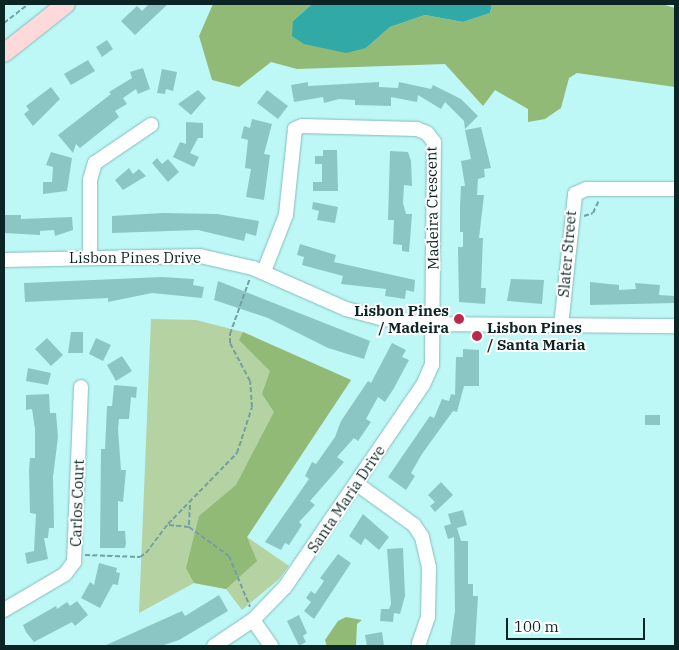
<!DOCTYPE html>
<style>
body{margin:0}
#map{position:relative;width:679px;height:650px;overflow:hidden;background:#bdf8f6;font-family:"IBM Plex Serif",serif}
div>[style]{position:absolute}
.green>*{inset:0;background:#b5d2a2}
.forest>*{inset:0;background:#91ba76}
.water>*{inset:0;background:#31a9a7}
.building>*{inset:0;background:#8cc6c4}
.path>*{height:2px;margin-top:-1px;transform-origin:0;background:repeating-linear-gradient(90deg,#73a09f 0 5px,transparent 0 7.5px)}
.roads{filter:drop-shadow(0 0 1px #84bdbb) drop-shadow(0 0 1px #84bdbb)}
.minor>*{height:14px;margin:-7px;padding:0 7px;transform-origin:7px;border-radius:7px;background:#fff}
.major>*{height:18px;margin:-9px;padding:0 9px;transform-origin:9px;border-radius:9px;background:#fdd9dc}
.dots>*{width:14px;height:14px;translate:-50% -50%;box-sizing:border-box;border:2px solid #fff;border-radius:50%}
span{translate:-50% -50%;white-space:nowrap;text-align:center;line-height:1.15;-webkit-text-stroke:4px #fff;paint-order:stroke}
.street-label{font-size:15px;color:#0c2424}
.poi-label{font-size:15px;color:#0c2424;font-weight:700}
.right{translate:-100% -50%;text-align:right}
.left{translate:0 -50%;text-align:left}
.frame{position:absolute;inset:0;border:5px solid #0c2424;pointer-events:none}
.scale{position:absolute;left:506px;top:618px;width:139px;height:22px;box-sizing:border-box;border:2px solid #0c2424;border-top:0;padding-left:6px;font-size:15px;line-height:18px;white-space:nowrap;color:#0c2424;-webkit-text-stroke:4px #fff;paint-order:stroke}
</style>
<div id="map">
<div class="green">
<i style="clip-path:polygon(151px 319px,196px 320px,243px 332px,351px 380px,247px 537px,289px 566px,279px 579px,242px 610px,226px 589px,194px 583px,139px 613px)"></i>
</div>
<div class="forest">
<i style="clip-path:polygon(213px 4px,312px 4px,293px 21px,366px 48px,390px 27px,425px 15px,463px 22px,490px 13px,492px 4px,662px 4px,675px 8px,675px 87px,577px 73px,569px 78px,561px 108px,545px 119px,528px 122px,528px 109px,495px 90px,483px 106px,445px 64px,297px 69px,271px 62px,239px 87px,212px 80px,199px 36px)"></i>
<i style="clip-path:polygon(243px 332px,351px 380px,247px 537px,257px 561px,226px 589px,194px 583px,186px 568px,199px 516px,236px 485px,274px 412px,262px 394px,270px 371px,239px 340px)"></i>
<i style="clip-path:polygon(346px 617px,362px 620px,357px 624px,356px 646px,327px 646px,325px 640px,338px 621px)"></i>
</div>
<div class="water">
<i style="clip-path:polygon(312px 4px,492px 4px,490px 13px,463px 22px,425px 15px,390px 27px,366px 48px,346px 53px,304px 44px,292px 36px,293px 21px)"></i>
</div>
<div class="building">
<i style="clip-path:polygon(149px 4px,168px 4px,135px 35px,121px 21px,137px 6px,142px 11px)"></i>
<i style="clip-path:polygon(107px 40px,113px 49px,102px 57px,96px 47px)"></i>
<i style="clip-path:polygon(88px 60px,95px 71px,71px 85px,64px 74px)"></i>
<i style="clip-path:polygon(143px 68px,150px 89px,138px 94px,136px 89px,123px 98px,127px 104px,115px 111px,119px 117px,80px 148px,76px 144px,73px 153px,58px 135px,111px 94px,109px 92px,132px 78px,130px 72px)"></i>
<i style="clip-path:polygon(162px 69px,177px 72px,173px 91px,166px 89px,165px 94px,157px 93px)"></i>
<i style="clip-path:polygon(308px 82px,308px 86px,379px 82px,379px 87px,398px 88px,399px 82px,431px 89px,433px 85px,461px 99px,478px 116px,465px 129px,464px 121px,445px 102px,441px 109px,418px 95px,417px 102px,391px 97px,391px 106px,355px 105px,355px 100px,339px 99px,324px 103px,323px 97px,294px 102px,291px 85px)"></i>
<i style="clip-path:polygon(51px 87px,60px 99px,33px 126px,24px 114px,29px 110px,26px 106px)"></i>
<i style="clip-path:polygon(198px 90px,206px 98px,191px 115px,178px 104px)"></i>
<i style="clip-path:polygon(267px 90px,288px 106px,278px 119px,257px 103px)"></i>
<i style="clip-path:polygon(252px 119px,272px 124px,264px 154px,270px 155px,264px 200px,246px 197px,251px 169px,245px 168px,248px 140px,241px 138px,244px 126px,250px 128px)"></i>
<i style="clip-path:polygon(186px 122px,203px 123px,203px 138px,198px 138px,190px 153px,199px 157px,194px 167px,173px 157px,180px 142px,186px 144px)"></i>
<i style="clip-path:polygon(481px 127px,491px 168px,484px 169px,485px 177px,478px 179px,477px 195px,484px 195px,479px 238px,483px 238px,481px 288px,486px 288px,485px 304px,459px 302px,458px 247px,463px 247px,463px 232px,460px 232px,460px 206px,461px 186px,465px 186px,461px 161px,471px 159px,465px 130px)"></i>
<i style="clip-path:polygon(323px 150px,337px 150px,338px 191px,313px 191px,313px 182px,322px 182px,322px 164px,315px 164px,315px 156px,323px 156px)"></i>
<i style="clip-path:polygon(390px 151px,408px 152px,411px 161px,412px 186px,404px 185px,403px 203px,406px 214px,412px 214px,409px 252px,402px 251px,402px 245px,393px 244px,394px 220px,388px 220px)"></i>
<i style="clip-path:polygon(51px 152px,72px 158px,67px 191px,43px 194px,43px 182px,52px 182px,53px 167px,46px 165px)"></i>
<i style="clip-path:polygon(157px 158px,162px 164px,168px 159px,179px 172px,168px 182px,152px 163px)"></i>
<i style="clip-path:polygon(129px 168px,133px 174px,139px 169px,146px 176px,123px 190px,115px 180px)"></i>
<i style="clip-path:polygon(313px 202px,338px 207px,335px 223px,317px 220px,319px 211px,312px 209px)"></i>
<i style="clip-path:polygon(163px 213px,217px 214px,259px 221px,256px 236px,246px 233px,244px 241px,198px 230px,112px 233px,112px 216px)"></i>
<i style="clip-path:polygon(4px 215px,21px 215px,21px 219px,72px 217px,73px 230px,55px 236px,54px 230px,40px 231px,40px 235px,4px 233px)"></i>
<i style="clip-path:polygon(300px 244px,336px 255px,334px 262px,415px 280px,414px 292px,406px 290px,405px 299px,385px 296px,386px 289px,341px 284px,343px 276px,302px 265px,304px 257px,297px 255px)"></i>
<i style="clip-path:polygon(162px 277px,194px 279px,193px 285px,204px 287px,202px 298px,152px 293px,108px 302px,108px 298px,25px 302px,24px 283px)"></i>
<i style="clip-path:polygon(511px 279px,544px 280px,542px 304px,507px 301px)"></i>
<i style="clip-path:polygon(218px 281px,370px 341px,364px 359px,328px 348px,268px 318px,214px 300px)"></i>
<i style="clip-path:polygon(590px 282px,619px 285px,619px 290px,636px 289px,635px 283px,660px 285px,659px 295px,675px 296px,675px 303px,590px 305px)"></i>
<i style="clip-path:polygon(71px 332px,83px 332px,83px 353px,68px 353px)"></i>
<i style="clip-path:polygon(47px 338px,63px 355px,51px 366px,35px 349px)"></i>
<i style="clip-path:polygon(96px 338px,111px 345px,103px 361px,89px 354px)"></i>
<i style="clip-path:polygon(392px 343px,406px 350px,402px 357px,409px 360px,394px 388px,385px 402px,378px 397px,366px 419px,371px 422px,358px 441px,354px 438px,337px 457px,344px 462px,310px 501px,315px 505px,299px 522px,302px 525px,289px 545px,285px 543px,281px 550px,265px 542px,309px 479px,305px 476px,312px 462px,316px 464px,335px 437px,341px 421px,368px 381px,371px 383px)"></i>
<i style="clip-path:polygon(463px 349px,479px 350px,479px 386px,464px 386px,457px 412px,453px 411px,422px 454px,411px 473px,415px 476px,406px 490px,388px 477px,430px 416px,434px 418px,442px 399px,449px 401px,451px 394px,455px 395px,456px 357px,463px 357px)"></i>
<i style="clip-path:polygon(122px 356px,132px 371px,116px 381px,107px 365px)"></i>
<i style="clip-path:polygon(28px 368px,51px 373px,48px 385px,26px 381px)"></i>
<i style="clip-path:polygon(114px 385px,137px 387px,136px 398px,131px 397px,129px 419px,119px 419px,118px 429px,121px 470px,126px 470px,123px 502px,118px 501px,118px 531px,125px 531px,126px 543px,125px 548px,100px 548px,101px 449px,105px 449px,107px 406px,112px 406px)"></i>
<i style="clip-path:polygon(49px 394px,50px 413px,56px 413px,58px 437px,53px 477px,54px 528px,49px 528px,48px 538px,44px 538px,48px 559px,27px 564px,25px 553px,34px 551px,36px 514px,30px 513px,29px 470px,30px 458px,35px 458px,35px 429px,32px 409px,26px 410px,26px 395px)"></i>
<i style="clip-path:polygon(645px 415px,660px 415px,660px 425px,645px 425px)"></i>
<i style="clip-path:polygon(441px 482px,453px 495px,435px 512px,430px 506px,435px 502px,428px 495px)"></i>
<i style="clip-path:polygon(463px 510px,467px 525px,457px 528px,461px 541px,468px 541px,468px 584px,473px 584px,473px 596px,478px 596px,475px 646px,450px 646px,455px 611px,454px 537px,448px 539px,444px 526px,451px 524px,448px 514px)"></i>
<i style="clip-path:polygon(363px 514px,389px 537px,379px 550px,365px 538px,361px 545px,349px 536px)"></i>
<i style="clip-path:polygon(403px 548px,405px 596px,400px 614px,394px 613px,393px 622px,380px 621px,381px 609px,389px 609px,391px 604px,387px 549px)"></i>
<i style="clip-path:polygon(338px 554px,351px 563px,314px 619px,304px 611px,311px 602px,306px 598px,311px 591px,315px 594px,324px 581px,320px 578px)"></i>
<i style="clip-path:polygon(99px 563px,117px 568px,116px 572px,120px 573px,118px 585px,113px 584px,100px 608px,81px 598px,90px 582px,94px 585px)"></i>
<i style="clip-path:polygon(219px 595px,228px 611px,179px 640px,161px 646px,104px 646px,182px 611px,185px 616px)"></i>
<i style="clip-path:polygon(77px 601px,88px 615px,75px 626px,72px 622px,34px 642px,26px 632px,23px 625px,56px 606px,57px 609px,67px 602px,70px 606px)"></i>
<i style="clip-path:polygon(299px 615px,307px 633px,303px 636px,306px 642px,299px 646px,287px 621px)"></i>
<i style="clip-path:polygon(382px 632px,384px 646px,367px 646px,365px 635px)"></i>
</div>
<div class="path">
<i style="left:4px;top:23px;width:31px;rotate:-38deg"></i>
<i style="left:584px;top:216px;width:9px;rotate:-18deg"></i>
<i style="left:593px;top:213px;width:14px;rotate:-65deg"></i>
<i style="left:190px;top:505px;width:22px;rotate:93deg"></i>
<i style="left:189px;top:527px;width:49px;rotate:35.9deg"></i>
<i style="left:229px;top:556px;width:55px;rotate:67.6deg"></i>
<i style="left:169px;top:525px;width:20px;rotate:6deg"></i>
<i style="left:85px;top:555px;width:55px;rotate:2.1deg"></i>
<i style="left:140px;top:557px;width:7px;rotate:-34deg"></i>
<i style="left:146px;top:553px;width:36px;rotate:-53deg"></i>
<i style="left:168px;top:524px;width:99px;rotate:-45.8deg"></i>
<i style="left:237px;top:453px;width:48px;rotate:-71.9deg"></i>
<i style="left:252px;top:407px;width:26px;rotate:-94deg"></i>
<i style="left:250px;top:381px;width:43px;rotate:-117.8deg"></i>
<i style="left:230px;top:343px;width:9px;rotate:-90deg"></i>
<i style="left:230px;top:334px;width:59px;rotate:-70.3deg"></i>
</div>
<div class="roads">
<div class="minor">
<i style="left:90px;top:257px;width:77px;rotate:-90deg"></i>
<i style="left:90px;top:180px;width:18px;rotate:-74deg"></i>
<i style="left:95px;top:163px;width:68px;rotate:-34.2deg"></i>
<i style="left:4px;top:260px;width:196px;rotate:-1.2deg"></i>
<i style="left:200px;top:256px;width:54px;rotate:12.8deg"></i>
<i style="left:253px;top:268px;width:102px;rotate:23.8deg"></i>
<i style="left:346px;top:309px;width:39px;rotate:15deg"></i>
<i style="left:384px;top:319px;width:49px;rotate:5.8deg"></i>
<i style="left:433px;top:324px;width:242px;rotate:0.5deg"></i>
<i style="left:561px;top:326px;width:133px;rotate:-83.9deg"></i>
<i style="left:575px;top:194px;width:12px;rotate:-24deg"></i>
<i style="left:586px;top:189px;width:89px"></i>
<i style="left:357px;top:484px;width:70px;rotate:35.7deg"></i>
<i style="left:414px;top:525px;width:14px;rotate:56deg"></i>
<i style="left:422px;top:537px;width:31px;rotate:77deg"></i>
<i style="left:429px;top:567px;width:50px;rotate:91.1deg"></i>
<i style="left:428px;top:617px;width:28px;rotate:109deg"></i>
<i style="left:4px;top:610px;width:71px;rotate:-30.5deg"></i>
<i style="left:65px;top:574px;width:15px;rotate:-53deg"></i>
<i style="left:74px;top:562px;width:175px;rotate:-87.7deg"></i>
<i style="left:253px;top:620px;width:32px;rotate:55deg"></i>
<i style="left:214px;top:646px;width:47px;rotate:-33.7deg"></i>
<i style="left:253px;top:620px;width:46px;rotate:-45.9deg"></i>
<i style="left:285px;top:587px;width:245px;rotate:-55.7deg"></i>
<i style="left:423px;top:385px;width:22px;rotate:-66deg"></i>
<i style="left:432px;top:365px;width:223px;rotate:-89.5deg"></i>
<i style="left:434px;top:142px;width:11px;rotate:-128deg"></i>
<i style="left:427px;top:133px;width:11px;rotate:-158deg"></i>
<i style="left:417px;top:129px;width:115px;rotate:-178.5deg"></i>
<i style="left:302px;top:126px;width:8px;rotate:157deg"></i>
<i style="left:295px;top:129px;width:86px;rotate:96deg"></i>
<i style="left:286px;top:215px;width:60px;rotate:111.4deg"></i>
</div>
<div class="major">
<i style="left:4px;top:53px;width:79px;rotate:-38.3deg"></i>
</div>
</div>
<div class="dots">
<i style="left:459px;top:319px;background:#ba2a4b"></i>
<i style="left:477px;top:336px;background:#ba2a4b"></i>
</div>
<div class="street-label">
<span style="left:432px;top:208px;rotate:-91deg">Madeira Crescent</span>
<span style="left:567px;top:254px;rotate:-85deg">Slater Street</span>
<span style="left:135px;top:258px">Lisbon Pines Drive</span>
<span style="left:346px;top:499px;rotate:-56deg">Santa Maria Drive</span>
<span style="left:77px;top:503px;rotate:-88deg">Carlos Court</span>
</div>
<div class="poi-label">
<span class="right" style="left:449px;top:319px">Lisbon Pines<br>/ Madeira</span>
<span class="left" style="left:487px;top:336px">Lisbon Pines<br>/ Santa Maria</span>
</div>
<div class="frame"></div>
<div class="scale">100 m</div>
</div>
